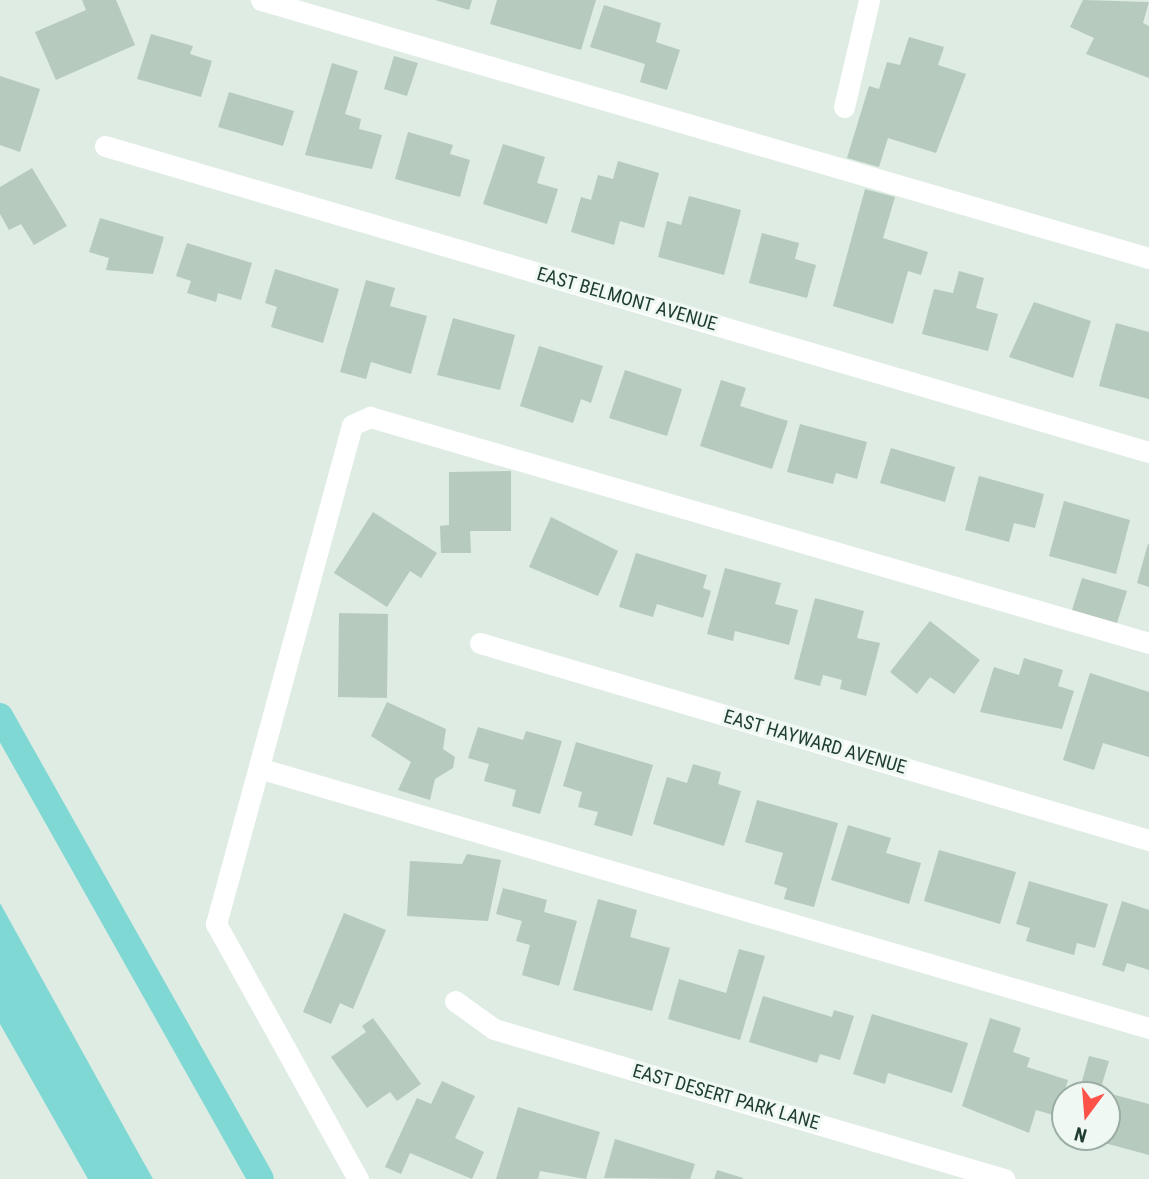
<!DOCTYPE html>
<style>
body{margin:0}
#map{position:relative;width:1149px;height:1179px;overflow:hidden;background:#deece3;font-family:"Roboto Condensed",sans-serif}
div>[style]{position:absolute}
.water>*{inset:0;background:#7fd8d4}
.canal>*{height:26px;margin:-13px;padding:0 13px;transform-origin:13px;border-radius:13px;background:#7fd8d4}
.building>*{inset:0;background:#b6cabe}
.minor>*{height:21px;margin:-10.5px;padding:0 10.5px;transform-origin:10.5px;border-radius:10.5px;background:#fff}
span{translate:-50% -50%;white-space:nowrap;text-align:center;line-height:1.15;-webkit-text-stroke:6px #eff8f2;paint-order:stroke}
.street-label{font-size:19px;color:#1e3d2f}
.north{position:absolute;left:1051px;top:1081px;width:70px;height:70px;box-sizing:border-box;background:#eff8f2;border:2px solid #9bada4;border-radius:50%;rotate:196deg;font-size:19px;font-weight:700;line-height:28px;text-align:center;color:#1e3d2f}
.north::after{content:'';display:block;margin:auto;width:24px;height:32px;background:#ff5249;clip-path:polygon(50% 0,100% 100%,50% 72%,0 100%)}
</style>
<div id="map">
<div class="water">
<i style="clip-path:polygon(0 903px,139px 1154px,153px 1179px,88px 1179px,0 1024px)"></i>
</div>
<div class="canal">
<i style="left:0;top:716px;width:531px;rotate:60.59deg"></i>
</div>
<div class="building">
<i style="clip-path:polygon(82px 0,116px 0,135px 45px,56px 80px,35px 32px,86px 10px)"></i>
<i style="clip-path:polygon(435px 0,472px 0,469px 10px)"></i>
<i style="clip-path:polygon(497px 0,596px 0,581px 50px,490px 24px)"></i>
<i style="clip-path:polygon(1083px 0,1149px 2px,1143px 23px,1149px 26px,1149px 78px,1086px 54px,1094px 38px,1070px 27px)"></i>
<i style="clip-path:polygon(604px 5px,661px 23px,656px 42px,680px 50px,667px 90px,640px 82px,645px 64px,590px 47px)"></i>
<i style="clip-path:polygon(151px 34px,193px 46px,190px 54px,212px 61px,201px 97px,137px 79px)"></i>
<i style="clip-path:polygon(909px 37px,944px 47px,938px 65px,966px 74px,936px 153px,888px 138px,879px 167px,847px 158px,869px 86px,879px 89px,887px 62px,900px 65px)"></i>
<i style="clip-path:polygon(394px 56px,418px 63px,407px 96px,384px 89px)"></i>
<i style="clip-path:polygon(332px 63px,358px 71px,345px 114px,361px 119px,359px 129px,382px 135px,372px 169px,305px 155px)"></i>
<i style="clip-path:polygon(0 76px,40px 89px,20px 152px,0 145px)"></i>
<i style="clip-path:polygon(229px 92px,294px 111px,283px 146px,218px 127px)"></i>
<i style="clip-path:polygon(408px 132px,453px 145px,450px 154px,470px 160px,460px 197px,395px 179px)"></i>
<i style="clip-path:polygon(503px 144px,545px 157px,537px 183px,558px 189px,547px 224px,483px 204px)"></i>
<i style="clip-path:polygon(618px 161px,659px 173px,644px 228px,620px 221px,614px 245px,571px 232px,581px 197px,591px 200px,598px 175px,613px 179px)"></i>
<i style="clip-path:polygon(32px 168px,67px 226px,34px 245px,21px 224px,9px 230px,0 214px,0 187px)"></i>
<i style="clip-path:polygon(865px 189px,895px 197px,883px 238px,928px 252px,921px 275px,908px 271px,893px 324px,833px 306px)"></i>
<i style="clip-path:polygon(689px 196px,741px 210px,724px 275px,658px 257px,667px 221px,681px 225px)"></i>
<i style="clip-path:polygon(100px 218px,164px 237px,153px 274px,106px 270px,109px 258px,89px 252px)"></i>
<i style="clip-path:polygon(762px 233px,799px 243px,795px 259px,816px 265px,807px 298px,749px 283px)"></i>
<i style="clip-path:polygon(187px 243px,252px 263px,241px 300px,218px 293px,216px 302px,187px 293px,191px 281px,176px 276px)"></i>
<i style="clip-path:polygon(275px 269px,339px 289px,323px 343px,271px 327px,277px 307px,265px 303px)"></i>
<i style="clip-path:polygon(959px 271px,984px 278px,976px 308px,998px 314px,988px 351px,922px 334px,934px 289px,953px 293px)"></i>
<i style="clip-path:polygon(366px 280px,395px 288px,390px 306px,427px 316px,411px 374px,371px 362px,366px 379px,340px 372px)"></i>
<i style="clip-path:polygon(1034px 302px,1091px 321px,1073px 378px,1009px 357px)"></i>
<i style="clip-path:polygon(453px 318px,515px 335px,500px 390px,437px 375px)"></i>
<i style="clip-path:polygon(1116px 323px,1149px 332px,1149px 399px,1099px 386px)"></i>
<i style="clip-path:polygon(539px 346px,603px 366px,591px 403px,581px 399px,573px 423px,520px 406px)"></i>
<i style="clip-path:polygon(625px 370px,682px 389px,667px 436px,609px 418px)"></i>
<i style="clip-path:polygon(721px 380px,746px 388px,740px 406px,788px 421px,772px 469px,700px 446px)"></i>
<i style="clip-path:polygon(800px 424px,867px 442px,857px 479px,836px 473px,833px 484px,787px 472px)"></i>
<i style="clip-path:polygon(891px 448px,955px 467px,945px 502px,880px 483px)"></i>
<i style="clip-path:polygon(511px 471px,511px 531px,470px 531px,471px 553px,441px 553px,440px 526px,449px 525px,449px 472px)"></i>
<i style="clip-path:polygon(979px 476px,1044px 494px,1035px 528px,1014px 523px,1009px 542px,965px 530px)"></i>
<i style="clip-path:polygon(1064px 501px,1130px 520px,1116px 574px,1049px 556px)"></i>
<i style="clip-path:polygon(373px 512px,437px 553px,421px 578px,410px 571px,387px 607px,334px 573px)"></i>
<i style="clip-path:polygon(551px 517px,618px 551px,598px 596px,529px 567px)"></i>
<i style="clip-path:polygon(1148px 544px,1149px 544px,1149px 587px,1137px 583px)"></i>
<i style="clip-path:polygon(636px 553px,707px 575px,703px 588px,711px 591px,703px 618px,657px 604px,653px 617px,619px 607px)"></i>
<i style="clip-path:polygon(725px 568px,781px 583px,775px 604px,798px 610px,789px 645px,735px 631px,733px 641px,707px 634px)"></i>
<i style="clip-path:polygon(1082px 578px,1127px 591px,1117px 623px,1072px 610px)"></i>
<i style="clip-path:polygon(815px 598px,864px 611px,857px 638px,880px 643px,866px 696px,840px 689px,842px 680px,823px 675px,820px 686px,794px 679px)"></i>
<i style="clip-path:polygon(339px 613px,388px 614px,387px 698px,338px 697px)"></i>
<i style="clip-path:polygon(930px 621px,980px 660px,954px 694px,930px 677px,917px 694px,890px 672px)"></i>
<i style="clip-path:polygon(1024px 658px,1063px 670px,1058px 686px,1074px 691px,1062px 729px,980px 712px,994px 667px,1019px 675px)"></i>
<i style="clip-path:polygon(1090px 673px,1149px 692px,1149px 757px,1103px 743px,1094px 770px,1063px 760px)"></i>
<i style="clip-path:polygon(387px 702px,446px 729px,443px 749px,455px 757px,453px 768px,435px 779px,430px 800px,398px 790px,411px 762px,371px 736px)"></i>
<i style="clip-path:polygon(478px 727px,523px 740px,526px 731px,562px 741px,540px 814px,512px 806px,516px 790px,484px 781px,489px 764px,468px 758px)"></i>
<i style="clip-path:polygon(576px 742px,653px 765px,632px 836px,594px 825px,598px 812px,578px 807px,582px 792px,563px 786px)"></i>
<i style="clip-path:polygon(693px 764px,721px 772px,718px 784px,741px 791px,724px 846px,653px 824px,667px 777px,687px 783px)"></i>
<i style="clip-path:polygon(757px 800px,838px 823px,814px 907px,784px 899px,787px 888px,774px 884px,783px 853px,745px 842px)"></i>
<i style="clip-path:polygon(848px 825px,891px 838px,886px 853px,921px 863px,909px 904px,831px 880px)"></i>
<i style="clip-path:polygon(939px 850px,1016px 872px,1000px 924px,924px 901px)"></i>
<i style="clip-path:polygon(467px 854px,501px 860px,488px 921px,407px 916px,410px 861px,462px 864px)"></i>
<i style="clip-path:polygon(1029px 881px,1108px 904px,1095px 948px,1077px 943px,1074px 955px,1026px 941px,1030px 928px,1016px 924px)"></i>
<i style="clip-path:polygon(503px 888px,547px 900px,544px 912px,577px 921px,559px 986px,522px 975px,530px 945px,516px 941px,522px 921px,496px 914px)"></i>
<i style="clip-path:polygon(598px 899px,637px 910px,630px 937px,670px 948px,652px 1011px,573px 990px)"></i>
<i style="clip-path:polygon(1122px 901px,1149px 910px,1149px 970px,1127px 963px,1124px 972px,1102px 965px)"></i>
<i style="clip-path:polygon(344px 913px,386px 930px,353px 1009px,340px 1003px,331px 1024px,303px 1012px)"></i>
<i style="clip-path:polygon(739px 949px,765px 956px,740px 1040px,668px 1019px,679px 979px,726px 993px)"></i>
<i style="clip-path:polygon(763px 996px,832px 1017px,834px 1010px,854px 1016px,840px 1060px,820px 1054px,817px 1063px,749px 1042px)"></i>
<i style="clip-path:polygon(872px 1014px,968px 1043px,952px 1093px,888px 1073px,885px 1084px,853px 1074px)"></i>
<i style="clip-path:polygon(373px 1018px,421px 1084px,397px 1101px,390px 1092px,367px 1108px,331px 1057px,366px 1032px,362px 1026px)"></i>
<i style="clip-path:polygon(990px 1018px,1021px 1028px,1013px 1052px,1030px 1058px,1027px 1067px,1068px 1080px,1057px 1116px,1036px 1110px,1029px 1133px,962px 1106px)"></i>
<i style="clip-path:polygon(1089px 1056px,1109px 1061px,1100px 1091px,1149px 1104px,1149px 1155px,1086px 1138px,1107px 1137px,1107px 1095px,1078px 1095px)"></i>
<i style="clip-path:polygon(442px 1081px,475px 1096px,455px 1138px,484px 1152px,472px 1179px,410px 1153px,401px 1174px,385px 1167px,417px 1098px,431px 1104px)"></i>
<i style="clip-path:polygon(518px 1107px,600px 1132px,586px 1179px,540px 1171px,538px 1179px,496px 1179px)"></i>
<i style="clip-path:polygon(615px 1139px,695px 1164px,690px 1179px,604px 1178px)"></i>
<i style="clip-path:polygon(717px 1170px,743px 1178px,743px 1179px,714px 1179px)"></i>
</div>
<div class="minor">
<i style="left:261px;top:0;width:925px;rotate:16.2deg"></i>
<i style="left:844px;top:107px;width:110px;rotate:-76.8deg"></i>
<i style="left:105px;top:146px;width:1088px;rotate:16.34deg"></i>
<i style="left:480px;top:643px;width:697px;rotate:16.41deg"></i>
<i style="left:262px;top:769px;width:924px;rotate:16.28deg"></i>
<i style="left:455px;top:1001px;width:48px;rotate:35.7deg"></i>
<i style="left:494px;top:1029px;width:532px;rotate:16.39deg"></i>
<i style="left:358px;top:1179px;width:292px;rotate:-119.1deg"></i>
<i style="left:216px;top:924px;width:517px;rotate:-74.75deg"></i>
<i style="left:352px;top:425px;width:20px;rotate:-24deg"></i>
<i style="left:370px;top:417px;width:811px;rotate:16.18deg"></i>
</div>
<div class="street-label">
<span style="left:627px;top:299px;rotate:16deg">EAST BELMONT AVENUE</span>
<span style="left:815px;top:742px;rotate:16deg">EAST HAYWARD AVENUE</span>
<span style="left:726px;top:1097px;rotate:16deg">EAST DESERT PARK LANE</span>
</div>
<div class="north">N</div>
</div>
